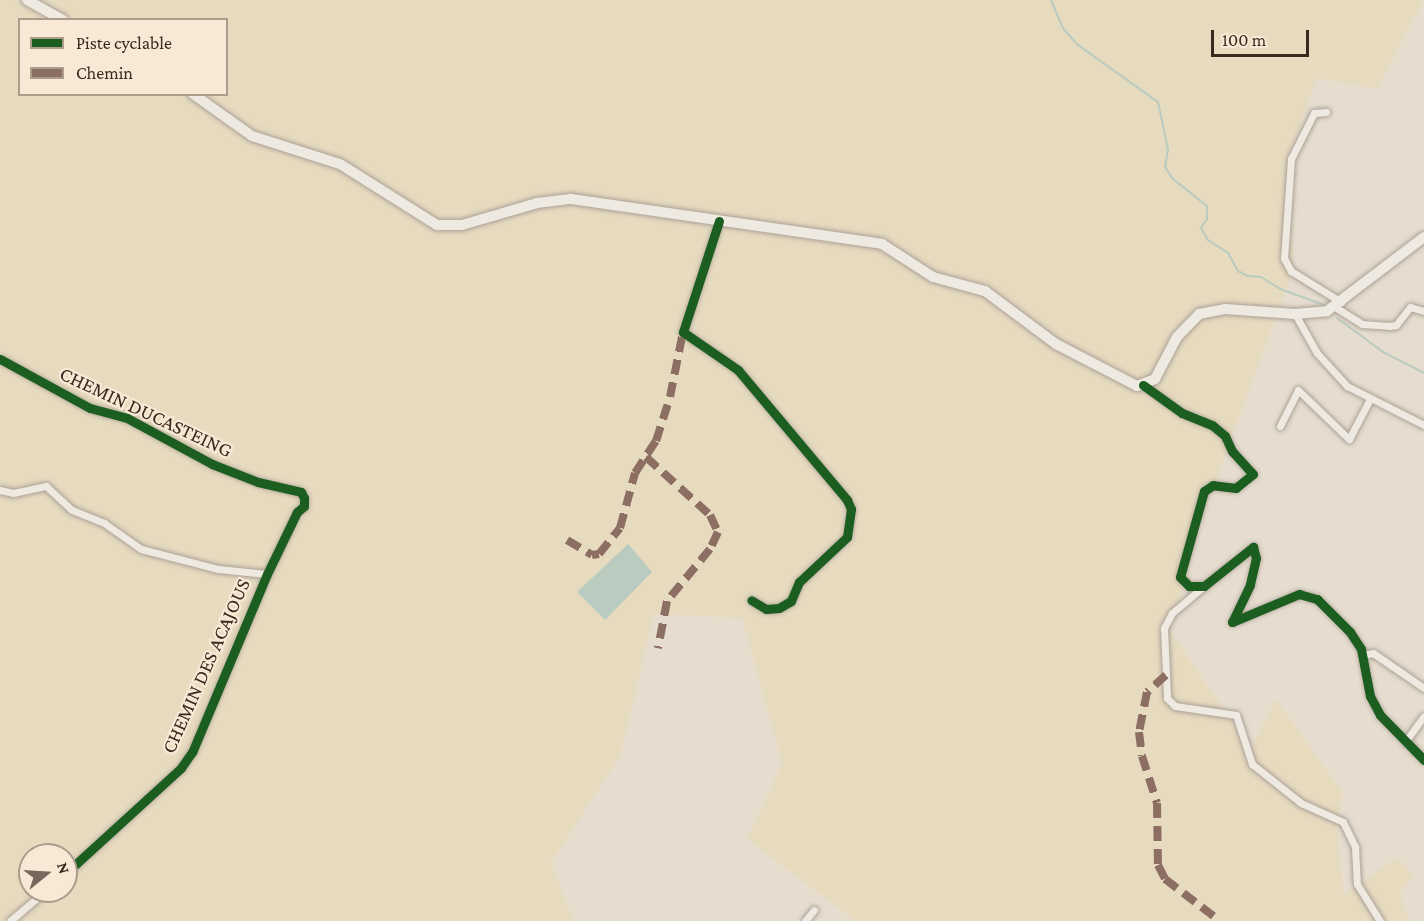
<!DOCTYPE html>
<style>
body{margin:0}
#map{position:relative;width:1424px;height:921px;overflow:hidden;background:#e6ddcf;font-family:"Crimson Pro",serif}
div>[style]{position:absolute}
.farmland>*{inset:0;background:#e6dabf}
.water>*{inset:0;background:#bacbbf}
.stream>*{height:2px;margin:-1px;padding:0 1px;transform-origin:1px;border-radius:1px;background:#bacbbf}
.roads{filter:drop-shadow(0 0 2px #aca297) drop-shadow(0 0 2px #aca297)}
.street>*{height:7px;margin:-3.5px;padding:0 3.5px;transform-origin:3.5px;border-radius:3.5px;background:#eee9e1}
.secondary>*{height:10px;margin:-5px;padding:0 5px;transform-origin:5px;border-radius:5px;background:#eee9e1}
.quiet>*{height:8px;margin-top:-4px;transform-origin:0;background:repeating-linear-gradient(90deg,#8d6e63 0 15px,transparent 0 23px)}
.cycleway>*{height:9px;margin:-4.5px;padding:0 4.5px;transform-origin:4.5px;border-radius:4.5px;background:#1b5e20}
span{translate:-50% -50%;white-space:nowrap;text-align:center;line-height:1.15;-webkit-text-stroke:4.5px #f7e9d5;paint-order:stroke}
.street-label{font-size:20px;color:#3b291f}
.legend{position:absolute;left:18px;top:18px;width:210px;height:78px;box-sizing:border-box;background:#f7e9d5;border:2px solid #ac9c8c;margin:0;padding:8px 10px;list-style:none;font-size:18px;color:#3b291f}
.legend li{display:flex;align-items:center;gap:12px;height:30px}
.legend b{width:30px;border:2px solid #ac9c8c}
.north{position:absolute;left:18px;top:843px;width:60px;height:60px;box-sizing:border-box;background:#f7e9d5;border:2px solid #ac9c8c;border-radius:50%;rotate:72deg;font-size:16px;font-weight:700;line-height:24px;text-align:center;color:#3b291f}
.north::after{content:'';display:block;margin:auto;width:21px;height:27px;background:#77685d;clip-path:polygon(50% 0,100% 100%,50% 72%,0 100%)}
.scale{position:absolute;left:1211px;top:30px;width:98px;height:27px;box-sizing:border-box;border:3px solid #3b291f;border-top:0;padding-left:8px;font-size:18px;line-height:21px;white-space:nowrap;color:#3b291f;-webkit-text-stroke:4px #f7e9d5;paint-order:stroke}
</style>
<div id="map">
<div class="farmland">
<i style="clip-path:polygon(evenodd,0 0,1424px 0,1377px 89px,1317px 78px,1287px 160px,1294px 268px,1205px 510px,1170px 630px,1250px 749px,1276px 699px,1343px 793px,1336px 826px,1344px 894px,1398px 857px,1413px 876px,1400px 892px,1409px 921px,856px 921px,747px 839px,782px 763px,742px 618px,654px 614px,620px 756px,551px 863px,574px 921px,0 921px,0 0,20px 20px,226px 20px,226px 94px,20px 94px,20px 20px,0 0,30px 855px,66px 855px,66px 891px,30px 891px,30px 855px)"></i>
</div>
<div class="water">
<i style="clip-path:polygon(628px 544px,652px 572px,605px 620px,577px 592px)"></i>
</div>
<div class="stream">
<i style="left:1051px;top:0;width:30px;rotate:67deg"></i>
<i style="left:1063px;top:28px;width:23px;rotate:49deg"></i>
<i style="left:1078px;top:45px;width:98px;rotate:35.5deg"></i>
<i style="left:1158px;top:102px;width:48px;rotate:78deg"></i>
<i style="left:1168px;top:149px;width:18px;rotate:99deg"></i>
<i style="left:1165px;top:167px;width:14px;rotate:56deg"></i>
<i style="left:1173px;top:179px;width:43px;rotate:38.5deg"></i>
<i style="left:1207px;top:206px;width:13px;rotate:90deg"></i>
<i style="left:1207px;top:219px;width:11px;rotate:124deg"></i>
<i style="left:1201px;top:228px;width:14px;rotate:60deg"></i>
<i style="left:1208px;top:240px;width:24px;rotate:33deg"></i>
<i style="left:1228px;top:253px;width:21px;rotate:61deg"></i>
<i style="left:1238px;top:271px;width:11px;rotate:27deg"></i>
<i style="left:1248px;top:276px;width:13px;rotate:4deg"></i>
<i style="left:1261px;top:277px;width:22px;rotate:32deg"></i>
<i style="left:1280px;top:289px;width:50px;rotate:19.9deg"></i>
<i style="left:1337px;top:318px;width:57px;rotate:36.5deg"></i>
<i style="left:1383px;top:352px;width:46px;rotate:27.1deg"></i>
</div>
<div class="roads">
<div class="street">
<i style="left:1326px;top:112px;width:12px;rotate:175deg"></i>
<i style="left:1314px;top:113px;width:51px;rotate:116.6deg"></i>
<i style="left:1291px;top:159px;width:99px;rotate:94deg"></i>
<i style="left:1284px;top:258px;width:15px;rotate:62deg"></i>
<i style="left:1291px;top:271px;width:59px;rotate:31.8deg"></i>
<i style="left:719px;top:221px;width:117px;rotate:108deg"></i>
<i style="left:683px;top:332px;width:67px;rotate:34.6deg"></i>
<i style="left:738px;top:370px;width:170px;rotate:50deg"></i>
<i style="left:847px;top:500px;width:10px;rotate:66deg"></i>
<i style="left:851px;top:509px;width:28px;rotate:98deg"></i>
<i style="left:847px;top:537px;width:66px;rotate:136.8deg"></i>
<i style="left:799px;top:582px;width:21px;rotate:113deg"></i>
<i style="left:791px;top:601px;width:14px;rotate:150deg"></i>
<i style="left:779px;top:608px;width:13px;rotate:176deg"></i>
<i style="left:766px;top:609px;width:17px;rotate:-149deg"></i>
<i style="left:1335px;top:307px;width:32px;rotate:32deg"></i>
<i style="left:1362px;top:324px;width:27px;rotate:4deg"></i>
<i style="left:1389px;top:326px;width:7px;rotate:-8deg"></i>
<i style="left:1396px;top:325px;width:23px;rotate:-52deg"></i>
<i style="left:1410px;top:307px;width:15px;rotate:16deg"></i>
<i style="left:1295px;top:314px;width:45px;rotate:60.6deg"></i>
<i style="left:1317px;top:353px;width:45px;rotate:47.7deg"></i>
<i style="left:1347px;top:386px;width:86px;rotate:26.9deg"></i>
<i style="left:0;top:359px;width:102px;rotate:28.6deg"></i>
<i style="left:90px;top:408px;width:38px;rotate:15deg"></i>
<i style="left:127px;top:418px;width:97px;rotate:28.4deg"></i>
<i style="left:212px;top:464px;width:49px;rotate:21.4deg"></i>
<i style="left:258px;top:482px;width:44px;rotate:13.1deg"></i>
<i style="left:301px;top:492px;width:7px;rotate:63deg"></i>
<i style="left:304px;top:498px;width:8px;rotate:90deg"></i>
<i style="left:304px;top:506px;width:9px;rotate:139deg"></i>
<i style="left:297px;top:512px;width:69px;rotate:115.8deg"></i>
<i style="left:267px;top:574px;width:193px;rotate:112.8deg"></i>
<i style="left:192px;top:752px;width:19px;rotate:125deg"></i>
<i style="left:181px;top:768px;width:156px;rotate:137.6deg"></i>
<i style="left:1143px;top:385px;width:48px;rotate:35.7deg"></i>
<i style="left:1182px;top:413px;width:32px;rotate:22deg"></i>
<i style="left:1212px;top:425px;width:17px;rotate:40deg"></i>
<i style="left:1225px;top:436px;width:17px;rotate:65deg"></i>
<i style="left:1232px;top:451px;width:31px;rotate:48deg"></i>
<i style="left:1253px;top:474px;width:22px;rotate:141deg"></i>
<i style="left:1236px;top:488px;width:23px;rotate:-173deg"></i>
<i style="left:1213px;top:485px;width:11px;rotate:146deg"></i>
<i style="left:1204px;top:491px;width:89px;rotate:105.6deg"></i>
<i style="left:1180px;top:577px;width:13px;rotate:45deg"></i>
<i style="left:1189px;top:586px;width:15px"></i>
<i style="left:1204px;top:586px;width:63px;rotate:-38.5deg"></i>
<i style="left:1253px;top:547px;width:11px;rotate:75deg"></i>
<i style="left:1256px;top:558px;width:28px;rotate:103deg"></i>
<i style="left:1250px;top:585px;width:41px;rotate:115.9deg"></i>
<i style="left:1232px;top:622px;width:73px;rotate:-22.7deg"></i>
<i style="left:1299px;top:594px;width:19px;rotate:16deg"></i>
<i style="left:1317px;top:599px;width:47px;rotate:45deg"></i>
<i style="left:1350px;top:632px;width:20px;rotate:57deg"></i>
<i style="left:1361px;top:649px;width:48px;rotate:79.2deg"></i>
<i style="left:1370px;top:696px;width:21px;rotate:62deg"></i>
<i style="left:1380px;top:715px;width:63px;rotate:45.6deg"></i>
<i style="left:1280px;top:426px;width:40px;rotate:-63.4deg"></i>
<i style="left:1298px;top:390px;width:71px;rotate:43.9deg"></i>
<i style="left:1349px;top:439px;width:45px;rotate:-62.3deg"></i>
<i style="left:0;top:490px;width:13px;rotate:13deg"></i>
<i style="left:13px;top:493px;width:34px;rotate:-12deg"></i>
<i style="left:46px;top:486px;width:35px;rotate:43deg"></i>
<i style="left:72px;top:510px;width:35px;rotate:22deg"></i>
<i style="left:104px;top:523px;width:45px;rotate:35.1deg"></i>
<i style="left:141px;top:549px;width:80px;rotate:14.6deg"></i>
<i style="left:218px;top:569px;width:49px;rotate:5.8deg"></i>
<i style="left:1204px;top:586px;width:42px;rotate:139.8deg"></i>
<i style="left:1172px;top:613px;width:17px;rotate:118deg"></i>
<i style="left:1164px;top:628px;width:70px;rotate:87.5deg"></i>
<i style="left:1167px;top:698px;width:11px;rotate:45deg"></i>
<i style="left:1175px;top:706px;width:62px;rotate:8.4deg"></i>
<i style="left:1236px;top:715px;width:52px;rotate:71.9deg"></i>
<i style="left:1252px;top:764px;width:63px;rotate:38.5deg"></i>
<i style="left:1301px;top:803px;width:46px;rotate:24.3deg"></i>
<i style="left:1343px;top:822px;width:28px;rotate:64deg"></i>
<i style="left:1355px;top:847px;width:37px;rotate:87deg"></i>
<i style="left:1357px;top:884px;width:44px;rotate:58.1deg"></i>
<i style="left:1362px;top:655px;width:11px;rotate:-10deg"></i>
<i style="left:1373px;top:653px;width:62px;rotate:34.5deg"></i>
<i style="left:1405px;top:742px;width:32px;rotate:-54deg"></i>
<i style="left:10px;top:921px;width:46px;rotate:-40.6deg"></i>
<i style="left:805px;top:921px;width:14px;rotate:-51deg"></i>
</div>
<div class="secondary">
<i style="left:27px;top:0;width:41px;rotate:29.1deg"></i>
<i style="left:193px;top:94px;width:72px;rotate:35.4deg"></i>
<i style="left:252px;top:136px;width:92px;rotate:17.7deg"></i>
<i style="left:340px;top:164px;width:115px;rotate:32.2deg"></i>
<i style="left:437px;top:225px;width:25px"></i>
<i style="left:462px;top:225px;width:78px;rotate:-16.3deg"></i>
<i style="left:537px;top:203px;width:34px;rotate:-7deg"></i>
<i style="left:571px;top:199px;width:314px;rotate:8.2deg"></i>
<i style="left:882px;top:244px;width:61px;rotate:32.9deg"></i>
<i style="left:933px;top:277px;width:54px;rotate:15.1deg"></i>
<i style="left:985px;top:291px;width:89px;rotate:36.7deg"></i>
<i style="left:1056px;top:344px;width:91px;rotate:27.4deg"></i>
<i style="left:1137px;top:386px;width:19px;rotate:-21deg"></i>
<i style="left:1155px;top:379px;width:47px;rotate:-62.4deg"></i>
<i style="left:1177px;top:337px;width:32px;rotate:-46deg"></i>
<i style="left:1199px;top:314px;width:26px;rotate:-11deg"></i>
<i style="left:1225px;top:309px;width:70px;rotate:4.1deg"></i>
<i style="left:1295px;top:314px;width:32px;rotate:-5deg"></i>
<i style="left:1327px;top:311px;width:122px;rotate:-37.3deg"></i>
</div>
</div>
<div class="quiet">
<i style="left:646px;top:457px;width:86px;rotate:42.2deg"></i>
<i style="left:710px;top:515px;width:19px;rotate:65deg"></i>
<i style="left:718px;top:532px;width:19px;rotate:115deg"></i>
<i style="left:710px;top:549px;width:67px;rotate:129.6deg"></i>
<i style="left:667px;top:601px;width:48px;rotate:100.8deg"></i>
<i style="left:567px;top:540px;width:29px;rotate:31deg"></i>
<i style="left:592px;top:555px;width:7px;rotate:-8deg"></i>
<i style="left:599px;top:554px;width:33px;rotate:-51deg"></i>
<i style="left:620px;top:528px;width:57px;rotate:-74.7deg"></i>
<i style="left:635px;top:473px;width:38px;rotate:-57deg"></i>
<i style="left:656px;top:441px;width:46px;rotate:-72.3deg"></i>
<i style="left:670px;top:397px;width:66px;rotate:-78.7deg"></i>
<i style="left:1166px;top:675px;width:25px;rotate:138deg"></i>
<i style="left:1147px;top:692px;width:41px;rotate:101.3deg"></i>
<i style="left:1139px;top:732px;width:24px;rotate:83deg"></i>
<i style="left:1142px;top:756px;width:49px;rotate:72.3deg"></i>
<i style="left:1157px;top:803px;width:62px;rotate:89.1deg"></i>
<i style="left:1158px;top:865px;width:16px;rotate:63deg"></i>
<i style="left:1165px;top:879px;width:69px;rotate:37.4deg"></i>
</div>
<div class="cycleway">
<i style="left:719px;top:221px;width:117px;rotate:108deg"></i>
<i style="left:683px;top:332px;width:67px;rotate:34.6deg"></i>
<i style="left:738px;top:370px;width:170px;rotate:50deg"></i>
<i style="left:847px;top:500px;width:10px;rotate:66deg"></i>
<i style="left:851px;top:509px;width:28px;rotate:98deg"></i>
<i style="left:847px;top:537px;width:66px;rotate:136.8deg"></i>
<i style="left:799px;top:582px;width:21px;rotate:113deg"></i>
<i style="left:791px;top:601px;width:14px;rotate:150deg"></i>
<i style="left:779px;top:608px;width:13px;rotate:176deg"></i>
<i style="left:766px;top:609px;width:17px;rotate:-149deg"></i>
<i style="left:0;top:359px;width:102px;rotate:28.6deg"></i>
<i style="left:90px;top:408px;width:38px;rotate:15deg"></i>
<i style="left:127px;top:418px;width:97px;rotate:28.4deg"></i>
<i style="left:212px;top:464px;width:49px;rotate:21.4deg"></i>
<i style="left:258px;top:482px;width:44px;rotate:13.1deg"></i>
<i style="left:301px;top:492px;width:7px;rotate:63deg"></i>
<i style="left:304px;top:498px;width:8px;rotate:90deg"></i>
<i style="left:304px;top:506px;width:9px;rotate:139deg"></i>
<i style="left:297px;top:512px;width:69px;rotate:115.8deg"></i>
<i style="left:267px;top:574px;width:193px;rotate:112.8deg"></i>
<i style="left:192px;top:752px;width:19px;rotate:125deg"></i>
<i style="left:181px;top:768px;width:156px;rotate:137.6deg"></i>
<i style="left:1143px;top:385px;width:48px;rotate:35.7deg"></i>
<i style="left:1182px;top:413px;width:32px;rotate:22deg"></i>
<i style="left:1212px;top:425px;width:17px;rotate:40deg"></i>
<i style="left:1225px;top:436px;width:17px;rotate:65deg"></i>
<i style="left:1232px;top:451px;width:31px;rotate:48deg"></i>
<i style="left:1253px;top:474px;width:22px;rotate:141deg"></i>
<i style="left:1236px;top:488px;width:23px;rotate:-173deg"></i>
<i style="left:1213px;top:485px;width:11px;rotate:146deg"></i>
<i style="left:1204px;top:491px;width:89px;rotate:105.6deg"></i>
<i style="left:1180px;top:577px;width:13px;rotate:45deg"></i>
<i style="left:1189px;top:586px;width:15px"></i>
<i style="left:1204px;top:586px;width:63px;rotate:-38.5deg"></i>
<i style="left:1253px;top:547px;width:11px;rotate:75deg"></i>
<i style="left:1256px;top:558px;width:28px;rotate:103deg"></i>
<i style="left:1250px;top:585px;width:41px;rotate:115.9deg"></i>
<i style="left:1232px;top:622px;width:73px;rotate:-22.7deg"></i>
<i style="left:1299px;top:594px;width:19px;rotate:16deg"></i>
<i style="left:1317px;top:599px;width:47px;rotate:45deg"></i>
<i style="left:1350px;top:632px;width:20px;rotate:57deg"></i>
<i style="left:1361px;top:649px;width:48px;rotate:79.2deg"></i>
<i style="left:1370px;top:696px;width:21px;rotate:62deg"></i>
<i style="left:1380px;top:715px;width:63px;rotate:45.6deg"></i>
</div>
<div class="street-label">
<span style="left:146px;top:412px;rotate:25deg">CHEMIN DUCASTEING</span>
<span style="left:206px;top:666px;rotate:-66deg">CHEMIN DES ACAJOUS</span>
</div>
<ul class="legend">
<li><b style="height:8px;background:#1b5e20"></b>Piste cyclable</li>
<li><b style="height:8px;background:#8d6e63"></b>Chemin</li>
</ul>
<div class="north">N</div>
<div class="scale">100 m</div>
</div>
